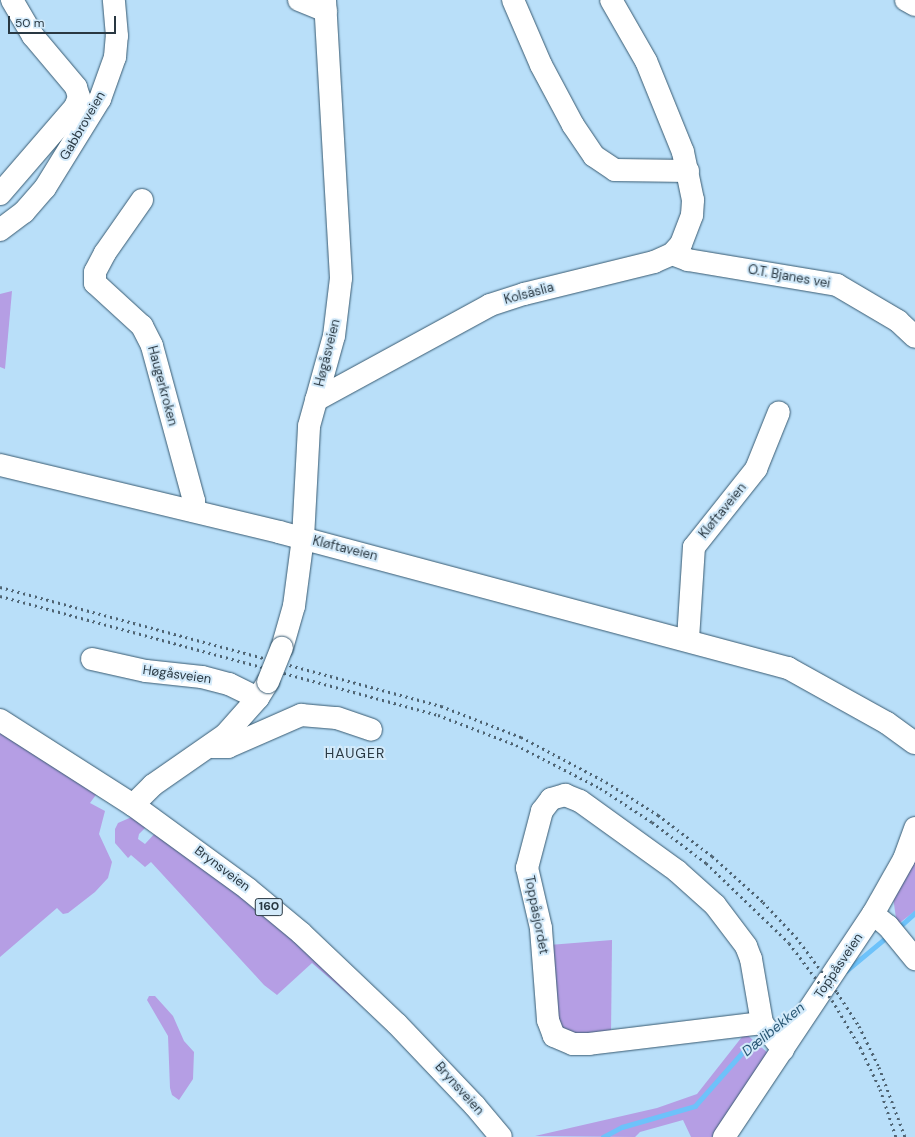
<!DOCTYPE html>
<meta charset="utf-8">
<style>
body{margin:0}
#map{position:relative;width:915px;height:1137px;overflow:hidden;background:#b9dff9;font-family:"DM Sans",sans-serif}
div>[style]{position:absolute}
.green>*{inset:0;background:#b59ee4}
.stream>*{height:4.5px;margin:-2.25px;padding:0 2.25px;transform-origin:2.25px;border-radius:2.25px;background:#6dc2fa}
.roads{filter:drop-shadow(0 0 1px #385a71) drop-shadow(0 0 1px #385a71)}
.minor>*{height:22px;margin:-11px;padding:0 11px;transform-origin:11px;border-radius:11px;background:#fff}
.major>*{height:22px;margin:-11px;padding:0 11px;transform-origin:11px;border-radius:11px;background:#fff}
.rail>*{height:3px;margin-top:-1.5px;transform-origin:0;background:repeating-linear-gradient(90deg,#4f6473 0 2px,transparent 0 6px)}
.bridges{filter:drop-shadow(0 0 1px #385a71) drop-shadow(0 0 1px #385a71)}
.minor-bridge>*{height:22px;margin:-11px;padding:0 11px;transform-origin:11px;border-radius:11px;background:#fff}
span{translate:-50% -50%;white-space:nowrap;text-align:center;line-height:1.15;-webkit-text-stroke:4px #d3eafa;paint-order:stroke}
.shield-label span{padding:1px 3px;background:#d3eafa;border:1px solid;border-radius:3px;-webkit-text-stroke-width:0}
.shield-label{font-size:12px;color:#293842;font-weight:700}
.street-label{font-size:13px;color:#293842}
.neighbourhood-label{font-size:14px;color:#293842;letter-spacing:1px}
.water-label{font-size:14px;color:#295774;font-style:italic}
.scale{position:absolute;left:8px;top:16px;width:108px;height:18px;box-sizing:border-box;border:2px solid #293842;border-top:0;padding-left:5px;font-size:12px;line-height:14px;white-space:nowrap;color:#293842;-webkit-text-stroke:3px #d3eafa;paint-order:stroke}
</style>
<div id="map">
<div class="green">
<i style="clip-path:polygon(12px 291px,5px 369px,0 367px,0 294px)"></i>
<i style="clip-path:polygon(0 730px,98px 792px,90px 803px,105px 811px,99px 834px,112px 862px,108px 878px,95px 892px,68px 913px,63px 914px,57px 908px,0 957px)"></i>
<i style="clip-path:polygon(134px 816px,146px 827px,139px 834px,138px 839px,145px 844px,157px 831px,261px 910px,385px 1026px,312px 963px,277px 995px,264px 985px,151px 862px,145px 867px,131px 855px,128px 858px,115px 843px,115px 829px,118px 823px)"></i>
<i style="clip-path:polygon(915px 845px,915px 911px,897px 925px,893px 897px)"></i>
<i style="clip-path:polygon(612px 940px,611px 1036px,584px 1041px,554px 1024px,549px 945px)"></i>
<i style="clip-path:polygon(149px 996px,155px 996px,173px 1016px,184px 1041px,194px 1052px,193px 1079px,179px 1100px,172px 1095px,170px 1088px,168px 1036px,147px 1000px)"></i>
<i style="clip-path:polygon(745px 1033px,768px 1053px,712px 1137px,691px 1137px,683px 1120px,640px 1132px,635px 1137px,535px 1136px,657px 1108px,697px 1094px)"></i>
</div>
<div class="stream">
<i style="left:897px;top:929px;width:24px;rotate:-42deg"></i>
<i style="left:846px;top:971px;width:55px;rotate:-39.8deg"></i>
<i style="left:773px;top:1027px;width:34px;rotate:-38deg"></i>
<i style="left:603px;top:1137px;width:21px;rotate:-28deg"></i>
<i style="left:622px;top:1127px;width:76px;rotate:-16deg"></i>
<i style="left:695px;top:1106px;width:79px;rotate:-48.6deg"></i>
<i style="left:747px;top:1047px;width:21px;rotate:-37deg"></i>
</div>
<div class="roads">
<div class="minor">
<i style="left:299px;top:0;width:29px;rotate:22deg"></i>
<i style="left:513px;top:0;width:71px;rotate:66.7deg"></i>
<i style="left:541px;top:65px;width:68px;rotate:61.9deg"></i>
<i style="left:573px;top:125px;width:37px;rotate:56deg"></i>
<i style="left:594px;top:156px;width:25px;rotate:34deg"></i>
<i style="left:615px;top:170px;width:73px;rotate:0.8deg"></i>
<i style="left:906px;top:0;width:10px;rotate:29deg"></i>
<i style="left:0;top:194px;width:115px;rotate:-49.2deg"></i>
<i style="left:75px;top:107px;width:11px;rotate:-68deg"></i>
<i style="left:79px;top:97px;width:10px;rotate:-107deg"></i>
<i style="left:76px;top:87px;width:67px;rotate:-130.1deg"></i>
<i style="left:33px;top:36px;width:42px;rotate:-120.3deg"></i>
<i style="left:142px;top:200px;width:65px;rotate:124.9deg"></i>
<i style="left:105px;top:253px;width:21px;rotate:118deg"></i>
<i style="left:95px;top:272px;width:11px;rotate:90deg"></i>
<i style="left:95px;top:283px;width:64px;rotate:42.5deg"></i>
<i style="left:142px;top:326px;width:22px;rotate:63deg"></i>
<i style="left:152px;top:346px;width:161px;rotate:74.8deg"></i>
<i style="left:194px;top:501px;width:10px;rotate:96deg"></i>
<i style="left:0;top:230px;width:30px;rotate:-37deg"></i>
<i style="left:24px;top:212px;width:32px;rotate:-49deg"></i>
<i style="left:45px;top:188px;width:105px;rotate:-58.3deg"></i>
<i style="left:100px;top:99px;width:45px;rotate:-70.3deg"></i>
<i style="left:115px;top:57px;width:21px;rotate:-85deg"></i>
<i style="left:117px;top:36px;width:36px;rotate:-95deg"></i>
<i style="left:672px;top:254px;width:17px;rotate:21deg"></i>
<i style="left:688px;top:260px;width:151px;rotate:9.5deg"></i>
<i style="left:837px;top:285px;width:71px;rotate:30.5deg"></i>
<i style="left:898px;top:321px;width:23px;rotate:43deg"></i>
<i style="left:316px;top:400px;width:198px;rotate:-28.6deg"></i>
<i style="left:490px;top:305px;width:36px;rotate:-18deg"></i>
<i style="left:524px;top:294px;width:134px;rotate:-13.8deg"></i>
<i style="left:654px;top:262px;width:20px;rotate:-24deg"></i>
<i style="left:672px;top:254px;width:13px;rotate:-48deg"></i>
<i style="left:681px;top:244px;width:31px;rotate:-69deg"></i>
<i style="left:692px;top:215px;width:15px;rotate:-86deg"></i>
<i style="left:693px;top:200px;width:49px;rotate:-101.8deg"></i>
<i style="left:683px;top:152px;width:98px;rotate:-112.1deg"></i>
<i style="left:646px;top:61px;width:70px;rotate:-119.8deg"></i>
<i style="left:0;top:465px;width:287px;rotate:13.5deg"></i>
<i style="left:279px;top:532px;width:527px;rotate:14.96deg"></i>
<i style="left:788px;top:668px;width:113px;rotate:29.1deg"></i>
<i style="left:887px;top:723px;width:34px;rotate:36deg"></i>
<i style="left:688px;top:639px;width:92px;rotate:-86.3deg"></i>
<i style="left:694px;top:547px;width:100px;rotate:-51.5deg"></i>
<i style="left:756px;top:469px;width:61px;rotate:-68deg"></i>
<i style="left:282px;top:648px;width:44px;rotate:-74.1deg"></i>
<i style="left:294px;top:606px;width:69px;rotate:-82.5deg"></i>
<i style="left:303px;top:538px;width:112px;rotate:-86.9deg"></i>
<i style="left:309px;top:426px;width:93px;rotate:-74.5deg"></i>
<i style="left:334px;top:336px;width:58px;rotate:-83.1deg"></i>
<i style="left:341px;top:278px;width:278px;rotate:-93.3deg"></i>
<i style="left:92px;top:659px;width:55px;rotate:12.5deg"></i>
<i style="left:146px;top:671px;width:56px;rotate:6.1deg"></i>
<i style="left:202px;top:677px;width:28px;rotate:15deg"></i>
<i style="left:229px;top:684px;width:32px;rotate:26deg"></i>
<i style="left:212px;top:747px;width:16px"></i>
<i style="left:228px;top:747px;width:80px;rotate:-23.7deg"></i>
<i style="left:301px;top:715px;width:36px;rotate:5deg"></i>
<i style="left:337px;top:718px;width:36px;rotate:19deg"></i>
<i style="left:133px;top:805px;width:28px;rotate:-45deg"></i>
<i style="left:153px;top:785px;width:88px;rotate:-34.8deg"></i>
<i style="left:225px;top:735px;width:50px;rotate:-48.3deg"></i>
<i style="left:258px;top:698px;width:19px;rotate:-58deg"></i>
<i style="left:873px;top:914px;width:19px;rotate:39deg"></i>
<i style="left:888px;top:926px;width:43px;rotate:50.7deg"></i>
<i style="left:762px;top:1023px;width:174px;rotate:173.1deg"></i>
<i style="left:589px;top:1044px;width:16px;rotate:180deg"></i>
<i style="left:573px;top:1044px;width:21px;rotate:-157deg"></i>
<i style="left:554px;top:1036px;width:17px;rotate:-111deg"></i>
<i style="left:548px;top:1020px;width:92px;rotate:-94.4deg"></i>
<i style="left:541px;top:928px;width:62px;rotate:-103.1deg"></i>
<i style="left:527px;top:868px;width:59px;rotate:-75.3deg"></i>
<i style="left:542px;top:811px;width:15px;rotate:-53deg"></i>
<i style="left:551px;top:799px;width:15px;rotate:-16deg"></i>
<i style="left:565px;top:795px;width:16px;rotate:22deg"></i>
<i style="left:580px;top:801px;width:120px;rotate:35.8deg"></i>
<i style="left:677px;top:871px;width:51px;rotate:41.8deg"></i>
<i style="left:715px;top:905px;width:51px;rotate:52.9deg"></i>
<i style="left:746px;top:946px;width:14px;rotate:69deg"></i>
<i style="left:751px;top:959px;width:65px;rotate:80.2deg"></i>
<i style="left:762px;top:1023px;width:34px;rotate:52deg"></i>
<i style="left:724px;top:1137px;width:268px;rotate:-56.3deg"></i>
<i style="left:873px;top:914px;width:63px;rotate:-60.6deg"></i>
<i style="left:904px;top:859px;width:33px;rotate:-70deg"></i>
</div>
<div class="major">
<i style="left:0;top:720px;width:158px;rotate:32.6deg"></i>
<i style="left:133px;top:805px;width:142px;rotate:36.1deg"></i>
<i style="left:248px;top:889px;width:69px;rotate:39.7deg"></i>
<i style="left:301px;top:933px;width:132px;rotate:43.5deg"></i>
<i style="left:397px;top:1024px;width:113px;rotate:46.4deg"></i>
<i style="left:475px;top:1106px;width:40px;rotate:50deg"></i>
</div>
</div>
<div class="rail">
<i style="left:0;top:587px;width:457px;rotate:15.1deg"></i>
<i style="left:441px;top:706px;width:86px;rotate:21.2deg"></i>
<i style="left:521px;top:737px;width:96px;rotate:27.9deg"></i>
<i style="left:606px;top:782px;width:62px;rotate:32.4deg"></i>
<i style="left:658px;top:815px;width:68px;rotate:37.2deg"></i>
<i style="left:712px;top:856px;width:69px;rotate:42deg"></i>
<i style="left:763px;top:902px;width:48px;rotate:46.7deg"></i>
<i style="left:796px;top:937px;width:69px;rotate:53.3deg"></i>
<i style="left:837px;top:992px;width:40px;rotate:57.1deg"></i>
<i style="left:859px;top:1026px;width:46px;rotate:64deg"></i>
<i style="left:879px;top:1067px;width:75px;rotate:69.6deg"></i>
<i style="left:0;top:596px;width:454px;rotate:15.2deg"></i>
<i style="left:438px;top:715px;width:84px;rotate:21deg"></i>
<i style="left:516px;top:745px;width:94px;rotate:27.1deg"></i>
<i style="left:600px;top:788px;width:62px;rotate:33.2deg"></i>
<i style="left:652px;top:822px;width:68px;rotate:37.2deg"></i>
<i style="left:706px;top:863px;width:115px;rotate:43.9deg"></i>
<i style="left:789px;top:943px;width:71px;rotate:53deg"></i>
<i style="left:832px;top:1000px;width:55px;rotate:59.2deg"></i>
<i style="left:860px;top:1047px;width:47px;rotate:64.5deg"></i>
<i style="left:880px;top:1089px;width:51px;rotate:71.6deg"></i>
</div>
<div class="bridges">
<div class="minor-bridge">
<i style="left:268px;top:682px;width:37px;rotate:-68deg"></i>
</div>
</div>
<div class="shield-label">
<span style="left:269px;top:907px">160</span>
</div>
<div class="street-label">
<span style="left:83px;top:126px;rotate:-60deg">Gabbroveien</span>
<span style="left:789px;top:277px;rotate:10deg">O.T. Bjanes vei</span>
<span style="left:529px;top:294px;rotate:-15deg">Kolsåslia</span>
<span style="left:328px;top:353px;rotate:-76deg">Høgåsveien</span>
<span style="left:162px;top:386px;rotate:75deg">Haugerkroken</span>
<span style="left:723px;top:511px;rotate:-51deg">Kløftaveien</span>
<span style="left:345px;top:549px;rotate:14deg">Kløftaveien</span>
<span style="left:177px;top:675px;rotate:8deg">Høgåsveien</span>
<span style="left:222px;top:869px;rotate:37deg">Brynsveien</span>
<span style="left:536px;top:915px;rotate:79deg">Toppåsjordet</span>
<span style="left:839px;top:966px;rotate:-56deg">Toppåsveien</span>
<span style="left:459px;top:1089px;rotate:48deg">Brynsveien</span>
</div>
<div class="neighbourhood-label">
<span style="left:355px;top:753px">HAUGER</span>
</div>
<div class="water-label">
<span style="left:773px;top:1029px;rotate:-39deg">Dælibekken</span>
</div>
<div class="scale">50 m</div>
</div>
